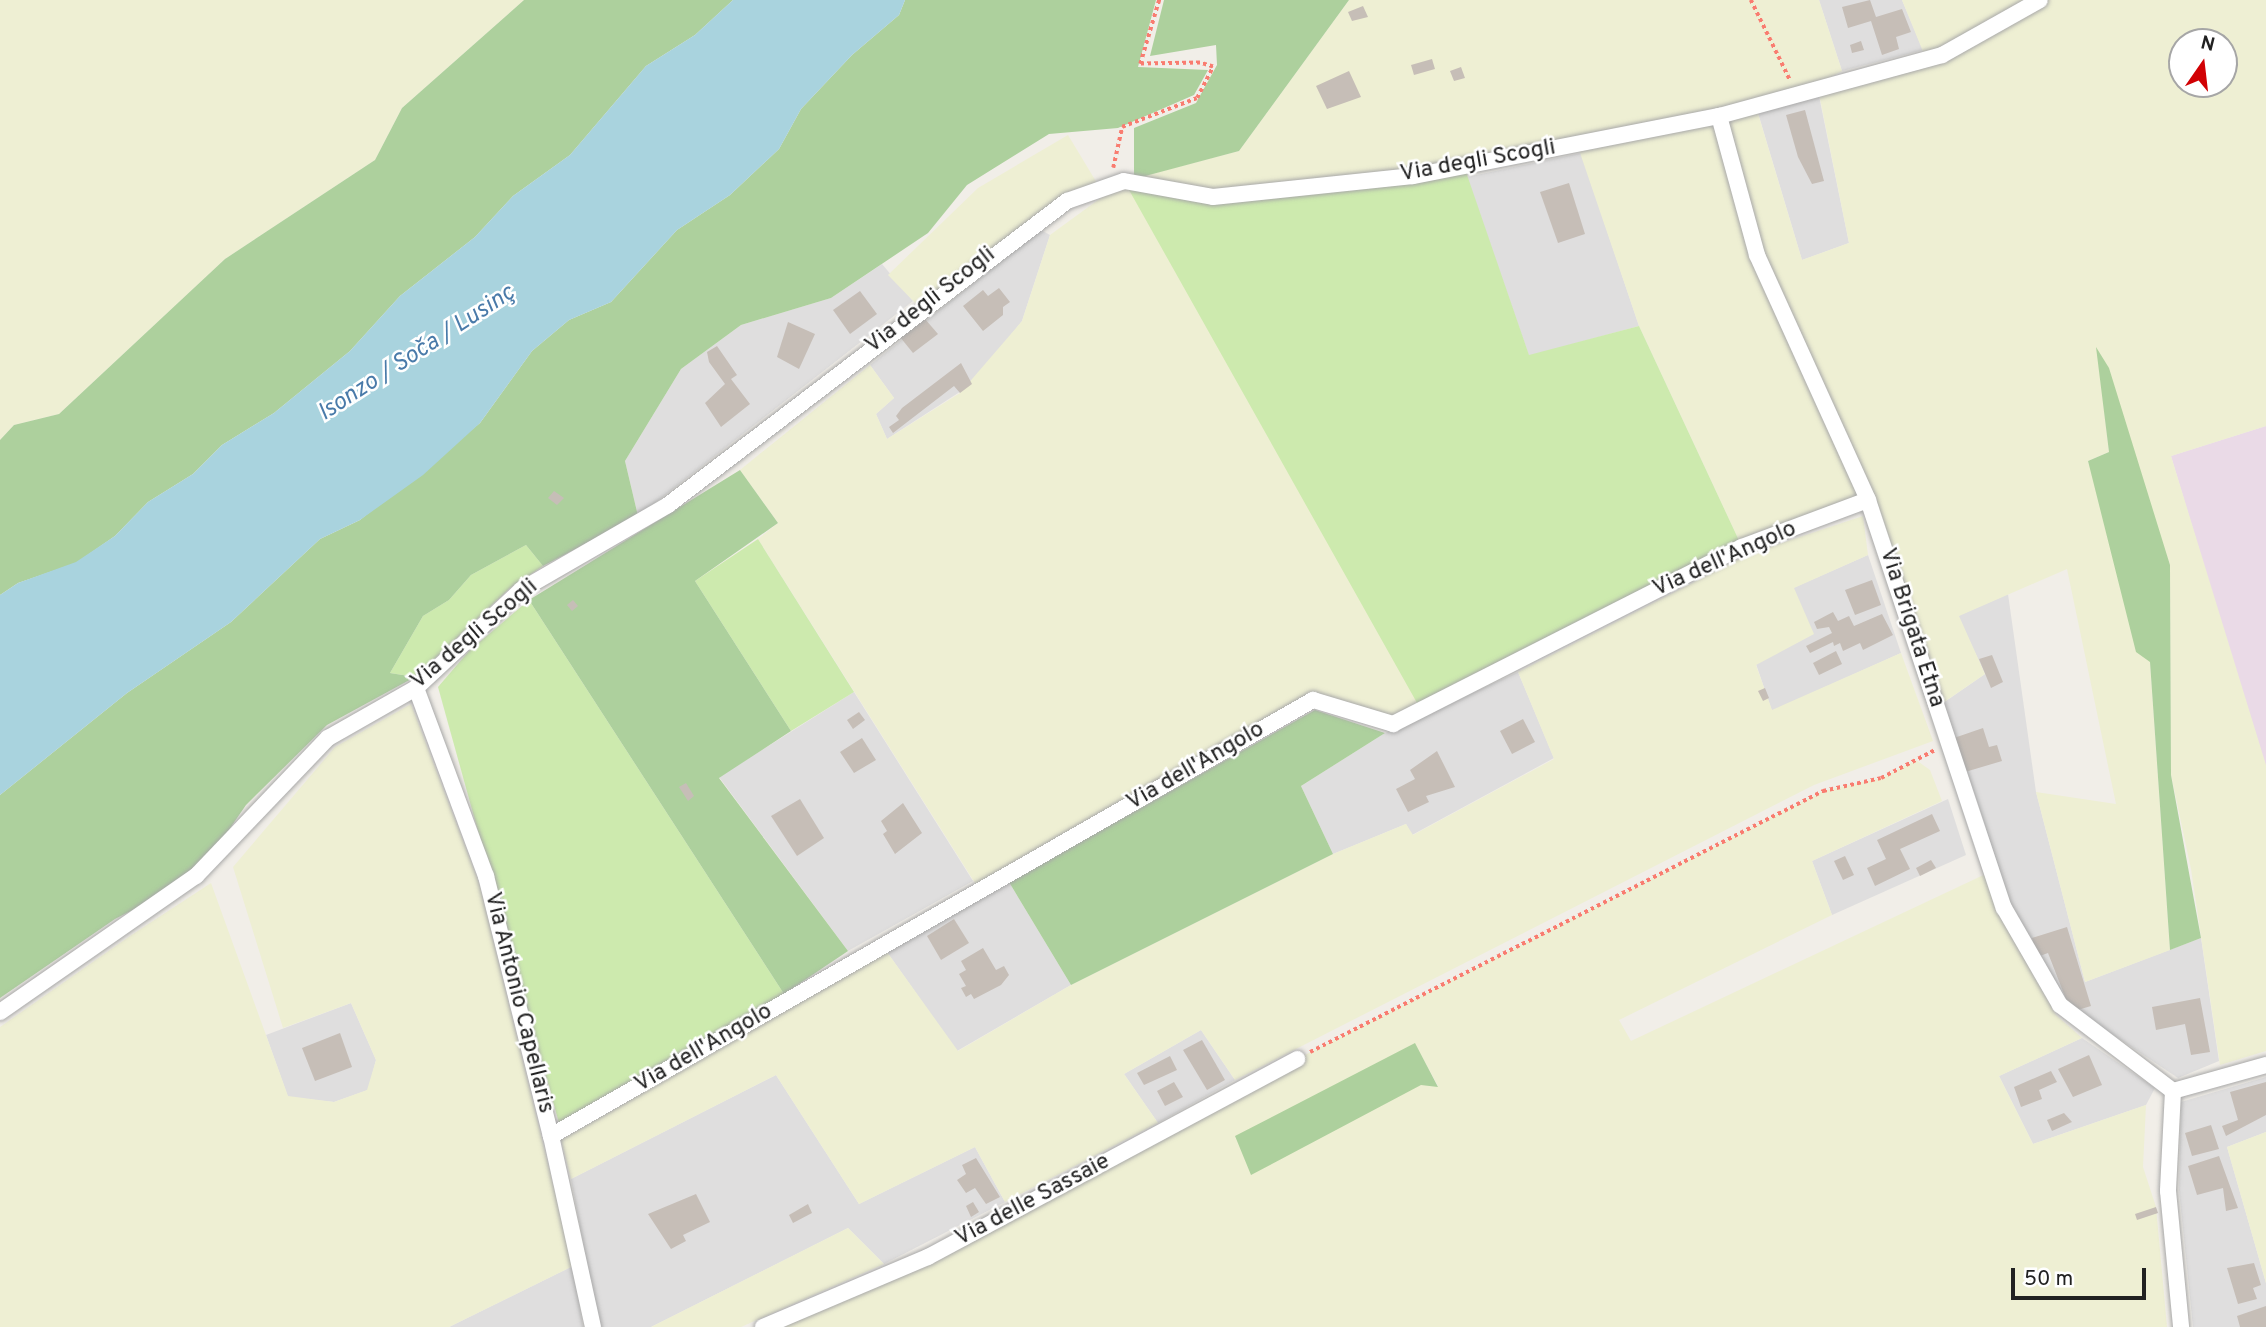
<!DOCTYPE html>
<meta charset="utf-8">
<style>
body{margin:0}
#map{position:relative;width:2266px;height:1327px;overflow:hidden;background:#f1eee8;font-family:Overpass,sans-serif}
div>[style]{position:absolute}
.residential>*{inset:0;background:#dfdede}
.industrial>*{inset:0;background:#eadae7}
.farmland>*{inset:0;background:#eeefd3}
.grass>*{inset:0;background:#cdeaae}
.forest>*{inset:0;background:#add09d}
.water>*{inset:0;background:#a9d3de}
.building>*{inset:0;background:#c6beb7}
.path>*{height:3.5px;margin-top:-1.75px;transform-origin:0;background:repeating-linear-gradient(90deg,#f97c70 0 3.5px,transparent 0 7px)}
.roads{filter:drop-shadow(0 0 2px #a8a8a8) drop-shadow(0 0 2px #a8a8a8)}
.minor>*{height:16px;margin:-8px;padding:0 8px;transform-origin:8px;border-radius:8px;background:#fff}
span{translate:-50% -50%;white-space:nowrap;text-align:center;line-height:1.15;-webkit-text-stroke:5px #fff;paint-order:stroke}
.street-label{font-size:23px;color:#212121}
.water-label{font-size:24px;color:#497aa9;font-style:italic}
.north{position:absolute;left:2168px;top:28px;width:70px;height:70px;box-sizing:border-box;background:#fff;border:2px solid #a6a6a6;border-radius:50%;rotate:14deg;font-size:19px;font-weight:700;line-height:28px;text-align:center;color:#212121}
.north::after{content:'';display:block;margin:auto;width:24px;height:32px;background:#d10104;clip-path:polygon(50% 0,100% 100%,50% 72%,0 100%)}
.scale{position:absolute;left:2011px;top:1268px;width:135px;height:32px;box-sizing:border-box;border:4px solid #212121;border-top:0;padding-left:9px;font-size:21px;line-height:24px;white-space:nowrap;color:#212121;-webkit-text-stroke:5px #fff;paint-order:stroke}
</style>
<div id="map">
<div class="residential">
<i style="clip-path:polygon(1819px 0,1902px 0,1923px 50px,1842px 71px)"></i>
<i style="clip-path:polygon(1819px 96px,1849px 243px,1802px 260px,1758px 113px)"></i>
<i style="clip-path:polygon(1581px 153px,1639px 326px,1529px 356px,1467px 177px)"></i>
<i style="clip-path:polygon(1041px 230px,1050px 235px,1022px 321px,972px 384px,887px 439px,876px 414px,894px 398px,870px 365px)"></i>
<i style="clip-path:polygon(882px 264px,913px 301px,638px 516px,625px 461px,681px 369px,741px 325px,831px 298px)"></i>
<i style="clip-path:polygon(1868px 555px,1901px 653px,1772px 711px,1756px 664px,1813px 634px,1793px 588px)"></i>
<i style="clip-path:polygon(2008px 594px,2036px 792px,2085px 982px,2201px 938px,2219px 1061px,2178px 1078px,2085px 1016px,2060px 994px,2012px 907px,1943px 703px,1985px 674px,1958px 616px)"></i>
<i style="clip-path:polygon(1518px 672px,1554px 758px,1412px 835px,1406px 824px,1333px 854px,1301px 786px,1385px 733px)"></i>
<i style="clip-path:polygon(854px 692px,973px 881px,848px 951px,719px 777px)"></i>
<i style="clip-path:polygon(1948px 799px,1966px 855px,1832px 915px,1812px 861px)"></i>
<i style="clip-path:polygon(1009px 882px,1071px 985px,957px 1051px,887px 952px)"></i>
<i style="clip-path:polygon(351px 1003px,376px 1060px,368px 1090px,334px 1102px,288px 1097px,266px 1035px)"></i>
<i style="clip-path:polygon(1201px 1030px,1235px 1080px,1158px 1123px,1124px 1074px)"></i>
<i style="clip-path:polygon(2082px 1038px,2155px 1088px,2146px 1105px,2033px 1144px,1999px 1076px)"></i>
<i style="clip-path:polygon(776px 1075px,859px 1204px,975px 1147px,1005px 1202px,884px 1264px,848px 1228px,651px 1327px,599px 1327px,571px 1179px)"></i>
<i style="clip-path:polygon(2266px 1077px,2266px 1132px,2227px 1147px,2266px 1283px,2266px 1327px,2193px 1327px,2179px 1190px,2181px 1102px)"></i>
<i style="clip-path:polygon(573px 1266px,583px 1327px,449px 1327px)"></i>
</div>
<div class="industrial">
<i style="clip-path:polygon(2266px 426px,2266px 772px,2171px 456px)"></i>
</div>
<div class="farmland">
<i style="clip-path:polygon(0 0,524px 0,402px 108px,375px 160px,225px 259px,59px 414px,14px 425px,0 440px)"></i>
<i style="clip-path:polygon(evenodd,1349px 0,1819px 0,1842px 71px,1797px 95px,1756px 107px,1802px 260px,1849px 243px,1818px 89px,1926px 59px,1902px 0,2266px 0,2266px 426px,2171px 456px,2266px 765px,2266px 1051px,2220px 1065px,2191px 869px,2171px 775px,2170px 565px,2097px 349px,2109px 452px,2088px 461px,2150px 662px,2170px 950px,2085px 982px,2036px 792px,2116px 804px,2067px 569px,1959px 616px,1985px 674px,1937px 707px,1868px 500px,1742px 547px,1639px 326px,1577px 144px,1413px 176px,1421px 710px,1393px 724px,1313px 700px,980px 891px,758px 539px,778px 523px,740px 470px,870px 365px,894px 398px,876px 414px,887px 439px,960px 393px,1022px 321px,1050px 235px,1124px 181px,1239px 151px,1349px 0,2182px 42px,2224px 42px,2224px 84px,2182px 84px,2182px 42px)"></i>
<i style="clip-path:polygon(1068px 135px,1100px 188px,921px 309px,888px 275px,978px 188px)"></i>
<i style="clip-path:polygon(1863px 516px,1868px 555px,1794px 588px,1814px 634px,1756px 665px,1772px 710px,1901px 653px,1933px 741px,1814px 785px,1235px 1080px,1201px 1030px,1124px 1074px,1158px 1123px,1005px 1202px,975px 1147px,859px 1204px,776px 1075px,571px 1179px,561px 1140px,887px 952px,958px 1051px,1071px 985px,1333px 854px,1406px 824px,1413px 835px,1554px 759px,1518px 672px,1749px 554px)"></i>
<i style="clip-path:polygon(411px 704px,479px 883px,573px 1266px,449px 1327px,0 1327px,0 1027px,130px 936px,211px 883px,288px 1096px,334px 1102px,367px 1090px,376px 1060px,351px 1003px,283px 1028px,233px 867px,335px 747px)"></i>
<i style="clip-path:polygon(evenodd,1916px 760px,1930px 770px,1942px 801px,1812px 861px,1832px 915px,1619px 1020px,1631px 1041px,1992px 871px,1998px 912px,2056px 1015px,2082px 1038px,1999px 1076px,2033px 1144px,2146px 1105px,2143px 1167px,2156px 1207px,2167px 1327px,786px 1327px,782px 1318px,928px 1257px,1297px 1059px,1823px 791px,1881px 778px,1916px 760px,1415px 1044px,1438px 1086px,1437px 1086px,1421px 1084px,1415px 1044px)"></i>
<i style="clip-path:polygon(2266px 1132px,2266px 1283px,2227px 1147px)"></i>
<i style="clip-path:polygon(848px 1228px,884px 1264px,741px 1327px,651px 1327px)"></i>
</div>
<div class="grass">
<i style="clip-path:polygon(1464px 166px,1529px 355px,1639px 326px,1742px 547px,1421px 710px,1124px 181px,1213px 197px)"></i>
<i style="clip-path:polygon(758px 539px,854px 692px,791px 731px,695px 581px)"></i>
<i style="clip-path:polygon(526px 545px,543px 566px,510px 588px,415px 677px,390px 673px,423px 616px,449px 600px,471px 575px)"></i>
<i style="clip-path:polygon(529px 600px,784px 994px,559px 1123px,438px 687px,469px 651px)"></i>
</div>
<div class="forest">
<i style="clip-path:polygon(524px 0,733px 0,695px 35px,646px 66px,570px 155px,513px 196px,475px 237px,400px 296px,350px 351px,274px 413px,222px 445px,193px 474px,148px 502px,115px 536px,76px 563px,18px 583px,0 595px,0 440px,14px 425px,59px 414px,225px 259px,375px 160px,402px 108px)"></i>
<i style="clip-path:polygon(905px 0,1156px 0,1138px 67px,1208px 70px,1194px 95px,1118px 128px,1049px 134px,967px 185px,928px 233px,831px 298px,741px 325px,681px 369px,625px 461px,638px 516px,543px 566px,526px 545px,471px 575px,449px 600px,423px 616px,390px 673px,415px 677px,327px 725px,246px 805px,215px 850px,156px 898px,115px 919px,0 998px,0 795px,127px 693px,231px 622px,320px 539px,360px 520px,480px 423px,532px 351px,569px 320px,611px 302px,677px 230px,730px 195px,779px 149px,801px 109px,852px 55px,899px 15px)"></i>
<i style="clip-path:polygon(1164px 0,1349px 0,1239px 151px,1134px 179px,1134px 128px,1196px 103px,1217px 65px,1216px 45px,1150px 56px)"></i>
<i style="clip-path:polygon(2096px 347px,2109px 368px,2170px 565px,2171px 775px,2201px 938px,2170px 950px,2150px 662px,2136px 652px,2088px 461px,2109px 452px)"></i>
<i style="clip-path:polygon(740px 470px,778px 523px,695px 581px,791px 731px,719px 778px,848px 951px,784px 994px,529px 600px)"></i>
<i style="clip-path:polygon(1315px 710px,1385px 733px,1301px 786px,1333px 854px,1071px 985px,1009px 882px)"></i>
<i style="clip-path:polygon(1415px 1043px,1438px 1087px,1421px 1085px,1251px 1175px,1235px 1136px)"></i>
</div>
<div class="water">
<i style="clip-path:polygon(733px 0,905px 0,899px 15px,852px 55px,801px 109px,779px 149px,730px 195px,677px 230px,611px 302px,569px 320px,532px 351px,480px 423px,423px 475px,360px 520px,320px 539px,231px 622px,127px 693px,0 795px,0 595px,18px 583px,76px 562px,115px 536px,148px 502px,193px 474px,222px 445px,274px 413px,350px 351px,400px 296px,475px 237px,513px 196px,570px 155px,646px 66px,695px 35px)"></i>
</div>
<div class="building">
<i style="clip-path:polygon(1870px 0,1876px 17px,1902px 9px,1911px 32px,1896px 37px,1899px 49px,1882px 55px,1871px 21px,1848px 28px,1842px 7px)"></i>
<i style="clip-path:polygon(1363px 6px,1368px 17px,1352px 21px,1348px 12px)"></i>
<i style="clip-path:polygon(1861px 41px,1864px 50px,1852px 53px,1850px 45px)"></i>
<i style="clip-path:polygon(1432px 59px,1435px 69px,1414px 75px,1411px 65px)"></i>
<i style="clip-path:polygon(1461px 67px,1465px 78px,1454px 81px,1450px 71px)"></i>
<i style="clip-path:polygon(1349px 71px,1361px 97px,1327px 109px,1316px 86px)"></i>
<i style="clip-path:polygon(1805px 110px,1824px 181px,1812px 184px,1798px 157px,1786px 115px)"></i>
<i style="clip-path:polygon(1569px 183px,1585px 234px,1558px 243px,1540px 192px)"></i>
<i style="clip-path:polygon(999px 288px,1010px 302px,1003px 307px,1003px 315px,983px 331px,963px 306px,983px 290px,988px 296px)"></i>
<i style="clip-path:polygon(860px 291px,877px 314px,850px 334px,833px 310px)"></i>
<i style="clip-path:polygon(925px 319px,938px 334px,913px 353px,900px 337px)"></i>
<i style="clip-path:polygon(788px 322px,815px 334px,799px 369px,777px 357px)"></i>
<i style="clip-path:polygon(717px 346px,737px 375px,731px 379px,750px 404px,721px 427px,705px 403px,725px 384px,709px 362px,707px 352px)"></i>
<i style="clip-path:polygon(961px 363px,972px 384px,960px 393px,954px 386px,893px 433px,889px 427px,899px 420px,896px 416px,902px 408px)"></i>
<i style="clip-path:polygon(554px 491px,564px 498px,557px 505px,548px 498px)"></i>
<i style="clip-path:polygon(1872px 580px,1881px 605px,1855px 615px,1845px 590px)"></i>
<i style="clip-path:polygon(573px 600px,578px 606px,572px 611px,567px 605px)"></i>
<i style="clip-path:polygon(1833px 612px,1838px 621px,1849px 616px,1854px 626px,1882px 614px,1893px 635px,1863px 650px,1860px 643px,1843px 651px,1840px 643px,1834px 646px,1833px 642px,1810px 653px,1806px 646px,1832px 633px,1829px 627px,1817px 629px,1814px 622px)"></i>
<i style="clip-path:polygon(1836px 651px,1842px 664px,1819px 675px,1813px 663px)"></i>
<i style="clip-path:polygon(1992px 655px,2003px 682px,1991px 688px,1979px 659px)"></i>
<i style="clip-path:polygon(1765px 688px,1769px 698px,1763px 701px,1758px 691px)"></i>
<i style="clip-path:polygon(859px 712px,865px 720px,853px 729px,847px 720px)"></i>
<i style="clip-path:polygon(1523px 719px,1535px 742px,1512px 754px,1500px 731px)"></i>
<i style="clip-path:polygon(1983px 728px,1989px 747px,1997px 745px,2002px 761px,1965px 772px,1954px 738px)"></i>
<i style="clip-path:polygon(862px 738px,876px 760px,854px 773px,840px 752px)"></i>
<i style="clip-path:polygon(1437px 751px,1455px 787px,1426px 796px,1429px 802px,1408px 812px,1396px 789px,1415px 779px,1410px 770px)"></i>
<i style="clip-path:polygon(686px 783px,694px 796px,688px 801px,679px 787px)"></i>
<i style="clip-path:polygon(800px 799px,824px 838px,797px 856px,771px 816px)"></i>
<i style="clip-path:polygon(903px 803px,922px 833px,895px 854px,883px 834px,887px 831px,881px 821px)"></i>
<i style="clip-path:polygon(1932px 814px,1940px 831px,1900px 849px,1910px 869px,1875px 886px,1867px 868px,1886px 859px,1877px 840px)"></i>
<i style="clip-path:polygon(1845px 856px,1854px 875px,1843px 880px,1834px 861px)"></i>
<i style="clip-path:polygon(1931px 860px,1936px 868px,1920px 876px,1916px 868px)"></i>
<i style="clip-path:polygon(954px 919px,969px 943px,941px 960px,927px 936px)"></i>
<i style="clip-path:polygon(2067px 927px,2091px 1006px,2071px 1012px,2048px 953px,2037px 957px,2032px 938px)"></i>
<i style="clip-path:polygon(983px 948px,996px 970px,1004px 966px,1009px 975px,1001px 985px,974px 999px,971px 994px,966px 997px,961px 988px,966px 986px,959px 974px,966px 970px,961px 961px)"></i>
<i style="clip-path:polygon(2200px 998px,2210px 1052px,2191px 1055px,2185px 1024px,2156px 1030px,2152px 1007px)"></i>
<i style="clip-path:polygon(340px 1033px,352px 1067px,315px 1081px,302px 1048px)"></i>
<i style="clip-path:polygon(1202px 1040px,1225px 1080px,1207px 1090px,1183px 1050px)"></i>
<i style="clip-path:polygon(2089px 1055px,2102px 1085px,2073px 1097px,2058px 1069px)"></i>
<i style="clip-path:polygon(1170px 1056px,1177px 1070px,1144px 1085px,1137px 1073px)"></i>
<i style="clip-path:polygon(2051px 1071px,2057px 1082px,2039px 1090px,2042px 1099px,2021px 1107px,2014px 1087px)"></i>
<i style="clip-path:polygon(1174px 1082px,1183px 1097px,1165px 1106px,1157px 1091px)"></i>
<i style="clip-path:polygon(2266px 1082px,2266px 1115px,2226px 1136px,2222px 1126px,2238px 1120px,2230px 1092px)"></i>
<i style="clip-path:polygon(2064px 1113px,2072px 1122px,2052px 1131px,2047px 1120px)"></i>
<i style="clip-path:polygon(2211px 1125px,2219px 1149px,2192px 1156px,2185px 1133px)"></i>
<i style="clip-path:polygon(2219px 1156px,2238px 1208px,2226px 1211px,2223px 1188px,2197px 1195px,2188px 1166px)"></i>
<i style="clip-path:polygon(976px 1158px,1000px 1197px,986px 1204px,975px 1188px,966px 1193px,957px 1180px,966px 1174px,962px 1165px)"></i>
<i style="clip-path:polygon(696px 1194px,710px 1222px,683px 1235px,686px 1241px,671px 1249px,648px 1214px)"></i>
<i style="clip-path:polygon(973px 1202px,979px 1212px,971px 1217px,966px 1206px)"></i>
<i style="clip-path:polygon(808px 1204px,812px 1213px,793px 1223px,789px 1215px)"></i>
<i style="clip-path:polygon(2156px 1207px,2158px 1213px,2137px 1220px,2135px 1214px)"></i>
<i style="clip-path:polygon(2254px 1263px,2261px 1285px,2253px 1288px,2257px 1299px,2238px 1304px,2227px 1268px)"></i>
<i style="clip-path:polygon(2266px 1306px,2266px 1327px,2240px 1327px,2237px 1316px)"></i>
</div>
<div class="path">
<i style="left:1751px;top:0;width:89px;rotate:64deg"></i>
<i style="left:1113px;top:168px;width:42px;rotate:-77.6deg"></i>
<i style="left:1122px;top:127px;width:80px;rotate:-21.1deg"></i>
<i style="left:1197px;top:98px;width:35px;rotate:-63deg"></i>
<i style="left:1213px;top:67px;width:14px;rotate:-163deg"></i>
<i style="left:1200px;top:63px;width:60px;rotate:179deg"></i>
<i style="left:1140px;top:64px;width:67px;rotate:-73.5deg"></i>
<i style="left:1310px;top:1052px;width:576px;rotate:-26.97deg"></i>
<i style="left:1823px;top:791px;width:59px;rotate:-12.6deg"></i>
<i style="left:1881px;top:778px;width:61px;rotate:-27.4deg"></i>
</div>
<div class="roads">
<div class="minor">
<i style="left:1719px;top:116px;width:144px;rotate:74.7deg"></i>
<i style="left:1757px;top:255px;width:269px;rotate:65.6deg"></i>
<i style="left:1868px;top:500px;width:430px;rotate:71.6deg"></i>
<i style="left:2004px;top:908px;width:112px;rotate:60deg"></i>
<i style="left:2060px;top:1005px;width:142px;rotate:37.3deg"></i>
<i style="left:2173px;top:1091px;width:100px;rotate:92.9deg"></i>
<i style="left:2168px;top:1191px;width:137px;rotate:84.5deg"></i>
<i style="left:416px;top:688px;width:201px;rotate:69.6deg"></i>
<i style="left:486px;top:876px;width:268px;rotate:76deg"></i>
<i style="left:551px;top:1136px;width:196px;rotate:77.6deg"></i>
<i style="left:0;top:1012px;width:239px;rotate:-34.8deg"></i>
<i style="left:196px;top:876px;width:191px;rotate:-46.3deg"></i>
<i style="left:328px;top:738px;width:101px;rotate:-29.6deg"></i>
<i style="left:416px;top:688px;width:144px;rotate:-43deg"></i>
<i style="left:521px;top:590px;width:170px;rotate:-30deg"></i>
<i style="left:668px;top:505px;width:502px;rotate:-37.3deg"></i>
<i style="left:1067px;top:201px;width:60px;rotate:-19.3deg"></i>
<i style="left:1124px;top:181px;width:90px;rotate:10.2deg"></i>
<i style="left:1213px;top:197px;width:201px;rotate:-6deg"></i>
<i style="left:1413px;top:176px;width:312px;rotate:-11.1deg"></i>
<i style="left:1719px;top:116px;width:231px;rotate:-15.3deg"></i>
<i style="left:1942px;top:55px;width:112px;rotate:-29.3deg"></i>
<i style="left:2173px;top:1091px;width:97px;rotate:-15.6deg"></i>
<i style="left:551px;top:1136px;width:878px;rotate:-29.78deg"></i>
<i style="left:1313px;top:700px;width:84px;rotate:16.7deg"></i>
<i style="left:1393px;top:724px;width:391px;rotate:-26.9deg"></i>
<i style="left:1742px;top:547px;width:134px;rotate:-20.5deg"></i>
<i style="left:763px;top:1327px;width:179px;rotate:-23deg"></i>
<i style="left:928px;top:1257px;width:419px;rotate:-28.2deg"></i>
</div>
</div>
<div class="street-label">
<span style="left:1478px;top:162px;rotate:-10deg">Via degli Scogli</span>
<span style="left:931px;top:301px;rotate:-38deg">Via degli Scogli</span>
<span style="left:1725px;top:560px;rotate:-24deg">Via dell'Angolo</span>
<span style="left:1911px;top:628px;rotate:72deg">Via Brigata Etna</span>
<span style="left:475px;top:635px;rotate:-40deg">Via degli Scogli</span>
<span style="left:1196px;top:767px;rotate:-30deg">Via dell'Angolo</span>
<span style="left:518px;top:1003px;rotate:76deg">Via Antonio Capellaris</span>
<span style="left:704px;top:1049px;rotate:-30deg">Via dell'Angolo</span>
<span style="left:1033px;top:1201px;rotate:-28deg">Via delle Sassaie</span>
</div>
<div class="water-label">
<span style="left:417px;top:354px;rotate:-33deg">Isonzo / Soča / Lusinç</span>
</div>
<div class="north">N</div>
<div class="scale">50 m</div>
</div>
